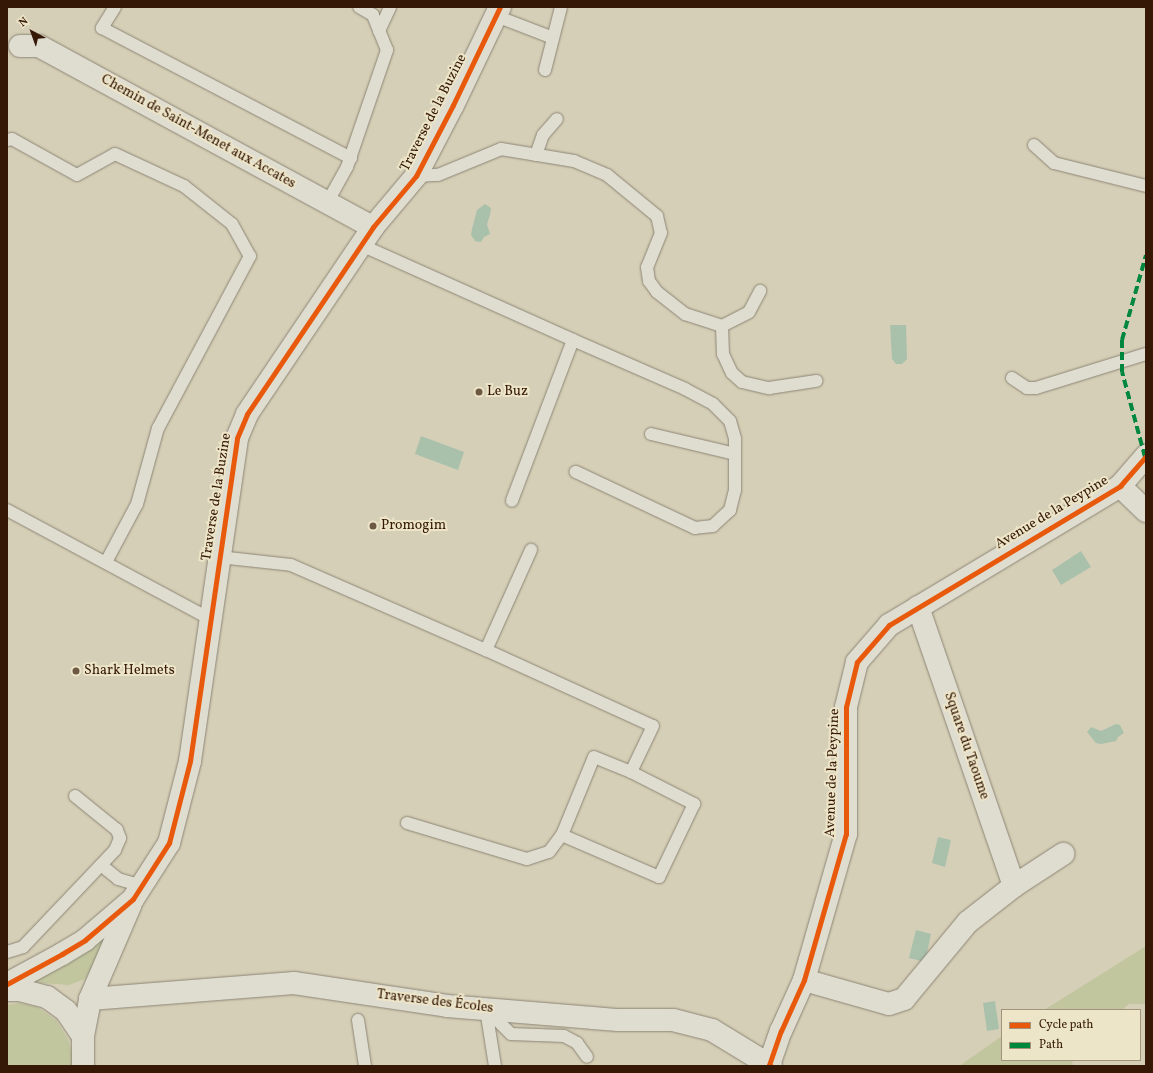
<!DOCTYPE html>
<meta charset="utf-8">
<style>
body{margin:0}
#map{position:relative;width:1153px;height:1073px;overflow:hidden;background:#d6cfb7;font-family:Vollkorn,serif}
div>[style]{position:absolute}
.green>*{inset:0;background:#c1c69f}
.water>*{inset:0;background:#a9c0ab}
.roads{filter:drop-shadow(0 0 1px #8c8575) drop-shadow(0 0 1px #8c8575)}
.lane>*{height:12px;margin:-6px;padding:0 6px;transform-origin:6px;border-radius:6px;background:#dfdcd0}
.street>*{height:22px;margin:-11px;padding:0 11px;transform-origin:11px;border-radius:11px;background:#dfdcd0}
.quiet>*{height:4px;margin-top:-2px;transform-origin:0;background:repeating-linear-gradient(90deg,#00873e 0 8px,transparent 0 12px)}
.cycleway>*{height:5px;margin:-2.5px;padding:0 2.5px;transform-origin:2.5px;border-radius:2.5px;background:#e8590c}
.dots>*{width:11px;height:11px;translate:-50% -50%;box-sizing:border-box;border:2px solid #ede5c8;border-radius:50%}
span{translate:-50% -50%;white-space:nowrap;text-align:center;line-height:1.15;-webkit-text-stroke:4px #ede5c8;paint-order:stroke}
.street-label{font-size:14px;color:#351806}
.poi-label{font-size:14px;color:#351806}
.left{translate:0 -50%;text-align:left}
.frame{position:absolute;inset:0;border:8px solid #351806;pointer-events:none}
.legend{position:absolute;left:1001px;top:1009px;width:140px;height:52px;box-sizing:border-box;background:#ede5c8;border:1px solid #a3937a;margin:0;padding:5px 7px;list-style:none;font-size:12px;color:#351806}
.legend li{display:flex;align-items:center;gap:8px;height:20px}
.legend b{width:20px;border:1px solid #a3937a}
.north{position:absolute;left:12px;top:12px;width:40px;height:40px;-webkit-text-stroke:3px #ede5c8;paint-order:stroke;rotate:319deg;font-size:11px;font-weight:700;line-height:16px;text-align:center;color:#351806}
.north::after{content:'';display:block;margin:auto;width:14px;height:18px;background:#351806;clip-path:polygon(50% 0,100% 100%,50% 72%,0 100%)}
</style>
<div id="map">
<div class="green">
<i style="clip-path:polygon(105px 933px,109px 937px,85px 979px,69px 985px,42px 983px,33px 980px,75px 958px)"></i>
<i style="clip-path:polygon(1146px 946px,1146px 1004px,1129px 1004px,1122px 1010px,1044px 1010px)"></i>
<i style="clip-path:polygon(20px 1003px,37px 1007px,56px 1020px,68px 1039px,73px 1056px,72px 1066px,7px 1066px,7px 1005px)"></i>
<i style="clip-path:polygon(1002px 1036px,1002px 1060px,1072px 1060px,1073px 1066px,959px 1066px)"></i>
</div>
<div class="water">
<i style="clip-path:polygon(485px 204px,491px 208px,490px 215px,487px 224px,490px 234px,484px 237px,481px 242px,475px 241px,471px 235px,472px 229px,477px 210px)"></i>
<i style="clip-path:polygon(890px 325px,906px 325px,907px 359px,902px 364px,896px 364px,892px 359px)"></i>
<i style="clip-path:polygon(421px 436px,464px 452px,458px 470px,415px 454px)"></i>
<i style="clip-path:polygon(1081px 551px,1091px 567px,1061px 585px,1052px 570px)"></i>
<i style="clip-path:polygon(1116px 724px,1120px 725px,1124px 733px,1118px 737px,1116px 741px,1101px 744px,1096px 743px,1087px 732px,1091px 727px,1101px 731px)"></i>
<i style="clip-path:polygon(938px 837px,951px 840px,945px 867px,932px 863px)"></i>
<i style="clip-path:polygon(916px 930px,931px 934px,925px 962px,909px 958px)"></i>
<i style="clip-path:polygon(995px 1001px,999px 1029px,987px 1031px,983px 1003px)"></i>
</div>
<div class="roads">
<div class="lane">
<i style="left:115px;top:7px;width:25px;rotate:122deg"></i>
<i style="left:102px;top:28px;width:281px;rotate:27.6deg"></i>
<i style="left:496px;top:16px;width:61px;rotate:21.1deg"></i>
<i style="left:379px;top:31px;width:26px;rotate:-65deg"></i>
<i style="left:545px;top:70px;width:65px;rotate:-75.7deg"></i>
<i style="left:7px;top:140px;width:5px;rotate:-11deg"></i>
<i style="left:12px;top:139px;width:74px;rotate:29deg"></i>
<i style="left:77px;top:175px;width:43px;rotate:-28.9deg"></i>
<i style="left:115px;top:154px;width:76px;rotate:24.9deg"></i>
<i style="left:184px;top:186px;width:61px;rotate:38.4deg"></i>
<i style="left:232px;top:224px;width:37px;rotate:61deg"></i>
<i style="left:250px;top:256px;width:195px;rotate:118.1deg"></i>
<i style="left:158px;top:428px;width:79px;rotate:105.4deg"></i>
<i style="left:137px;top:504px;width:66px;rotate:118.1deg"></i>
<i style="left:1034px;top:145px;width:27px;rotate:42deg"></i>
<i style="left:1054px;top:163px;width:95px;rotate:14deg"></i>
<i style="left:536px;top:155px;width:21px;rotate:-71deg"></i>
<i style="left:543px;top:135px;width:21px;rotate:-49deg"></i>
<i style="left:416px;top:176px;width:22px;rotate:-3deg"></i>
<i style="left:438px;top:175px;width:68px;rotate:-22.4deg"></i>
<i style="left:501px;top:149px;width:74px;rotate:9.3deg"></i>
<i style="left:574px;top:161px;width:36px;rotate:23deg"></i>
<i style="left:607px;top:175px;width:65px;rotate:39.4deg"></i>
<i style="left:657px;top:216px;width:17px;rotate:77deg"></i>
<i style="left:661px;top:233px;width:37px;rotate:112deg"></i>
<i style="left:647px;top:267px;width:14px;rotate:82deg"></i>
<i style="left:649px;top:281px;width:14px;rotate:54deg"></i>
<i style="left:657px;top:292px;width:36px;rotate:38deg"></i>
<i style="left:685px;top:314px;width:39px;rotate:18deg"></i>
<i style="left:722px;top:326px;width:30px;rotate:-27deg"></i>
<i style="left:749px;top:312px;width:24px;rotate:-62deg"></i>
<i style="left:327px;top:203px;width:41px;rotate:-60.9deg"></i>
<i style="left:347px;top:167px;width:124px;rotate:-71.1deg"></i>
<i style="left:387px;top:50px;width:38px;rotate:-112deg"></i>
<i style="left:373px;top:15px;width:16px;rotate:-150deg"></i>
<i style="left:361px;top:245px;width:232px;rotate:24.1deg"></i>
<i style="left:573px;top:340px;width:172px;rotate:110.8deg"></i>
<i style="left:722px;top:326px;width:28px;rotate:88deg"></i>
<i style="left:723px;top:354px;width:21px;rotate:65deg"></i>
<i style="left:732px;top:373px;width:13px;rotate:42deg"></i>
<i style="left:742px;top:382px;width:28px;rotate:13deg"></i>
<i style="left:769px;top:388px;width:48px;rotate:-8.5deg"></i>
<i style="left:573px;top:340px;width:122px;rotate:23.6deg"></i>
<i style="left:685px;top:389px;width:32px;rotate:28deg"></i>
<i style="left:713px;top:404px;width:24px;rotate:45deg"></i>
<i style="left:730px;top:421px;width:19px;rotate:74deg"></i>
<i style="left:735px;top:439px;width:51px;rotate:90deg"></i>
<i style="left:735px;top:490px;width:21px;rotate:104deg"></i>
<i style="left:730px;top:510px;width:23px;rotate:137deg"></i>
<i style="left:713px;top:526px;width:18px;rotate:174deg"></i>
<i style="left:695px;top:528px;width:132px;rotate:-154.8deg"></i>
<i style="left:1012px;top:378px;width:18px;rotate:34deg"></i>
<i style="left:1027px;top:388px;width:9px"></i>
<i style="left:1036px;top:388px;width:115px;rotate:-17.2deg"></i>
<i style="left:651px;top:434px;width:86px;rotate:13.4deg"></i>
<i style="left:7px;top:510px;width:230px;rotate:28.2deg"></i>
<i style="left:219px;top:557px;width:72px;rotate:6.3deg"></i>
<i style="left:291px;top:565px;width:213px;rotate:23.6deg"></i>
<i style="left:486px;top:650px;width:183px;rotate:24.5deg"></i>
<i style="left:653px;top:726px;width:51px;rotate:115.6deg"></i>
<i style="left:631px;top:772px;width:71px;rotate:26.9deg"></i>
<i style="left:694px;top:804px;width:81px;rotate:115.6deg"></i>
<i style="left:659px;top:877px;width:106px;rotate:-156.6deg"></i>
<i style="left:562px;top:835px;width:84px;rotate:-67.7deg"></i>
<i style="left:594px;top:757px;width:40px;rotate:22deg"></i>
<i style="left:486px;top:650px;width:110px;rotate:-65.8deg"></i>
<i style="left:407px;top:823px;width:125px;rotate:16.7deg"></i>
<i style="left:527px;top:859px;width:23px;rotate:-18deg"></i>
<i style="left:549px;top:852px;width:21px;rotate:-53deg"></i>
<i style="left:101px;top:865px;width:22px;rotate:39deg"></i>
<i style="left:118px;top:879px;width:25px;rotate:16deg"></i>
<i style="left:7px;top:952px;width:17px;rotate:-17deg"></i>
<i style="left:23px;top:947px;width:134px;rotate:-46.5deg"></i>
<i style="left:115px;top:850px;width:13px;rotate:-67deg"></i>
<i style="left:120px;top:838px;width:9px;rotate:-111deg"></i>
<i style="left:117px;top:830px;width:54px;rotate:-141deg"></i>
<i style="left:358px;top:1020px;width:47px;rotate:81.3deg"></i>
<i style="left:495px;top:1066px;width:58px;rotate:-99deg"></i>
<i style="left:486px;top:1009px;width:35px;rotate:45deg"></i>
<i style="left:511px;top:1034px;width:53px;rotate:2.2deg"></i>
<i style="left:564px;top:1036px;width:15px;rotate:28deg"></i>
<i style="left:577px;top:1043px;width:17px;rotate:54deg"></i>
</div>
<div class="street">
<i style="left:20px;top:46px;width:19px"></i>
<i style="left:39px;top:46px;width:380px;rotate:28.5deg"></i>
<i style="left:1120px;top:486px;width:36px;rotate:44deg"></i>
<i style="left:918px;top:607px;width:295px;rotate:71deg"></i>
<i style="left:804px;top:980px;width:88px;rotate:15.8deg"></i>
<i style="left:889px;top:1004px;width:16px;rotate:-18deg"></i>
<i style="left:904px;top:999px;width:100px;rotate:-50.3deg"></i>
<i style="left:968px;top:922px;width:58px;rotate:-38deg"></i>
<i style="left:1014px;top:886px;width:59px;rotate:-33.1deg"></i>
<i style="left:7px;top:984px;width:63px;rotate:-28.6deg"></i>
<i style="left:62px;top:954px;width:27px;rotate:-31deg"></i>
<i style="left:85px;top:940px;width:63px;rotate:-40.5deg"></i>
<i style="left:133px;top:899px;width:67px;rotate:-57.3deg"></i>
<i style="left:169px;top:843px;width:85px;rotate:-75.6deg"></i>
<i style="left:190px;top:761px;width:326px;rotate:-81.7deg"></i>
<i style="left:237px;top:438px;width:26px;rotate:-67deg"></i>
<i style="left:247px;top:414px;width:225px;rotate:-56deg"></i>
<i style="left:373px;top:227px;width:67px;rotate:-49.9deg"></i>
<i style="left:416px;top:176px;width:80px;rotate:-62.5deg"></i>
<i style="left:453px;top:105px;width:109px;rotate:-64.4deg"></i>
<i style="left:7px;top:990px;width:13px"></i>
<i style="left:20px;top:990px;width:28px;rotate:15deg"></i>
<i style="left:47px;top:997px;width:24px;rotate:36deg"></i>
<i style="left:66px;top:1011px;width:30px;rotate:56deg"></i>
<i style="left:90px;top:999px;width:205px;rotate:-4.5deg"></i>
<i style="left:294px;top:983px;width:155px;rotate:8.5deg"></i>
<i style="left:447px;top:1006px;width:172px;rotate:4.7deg"></i>
<i style="left:618px;top:1020px;width:55px"></i>
<i style="left:673px;top:1020px;width:40px;rotate:14.4deg"></i>
<i style="left:712px;top:1030px;width:69px;rotate:31.4deg"></i>
<i style="left:769px;top:1065px;width:36px;rotate:-71deg"></i>
<i style="left:781px;top:1031px;width:56px;rotate:-65.7deg"></i>
<i style="left:804px;top:980px;width:152px;rotate:-74deg"></i>
<i style="left:846px;top:834px;width:127px;rotate:-90deg"></i>
<i style="left:846px;top:707px;width:46px;rotate:-76.3deg"></i>
<i style="left:857px;top:662px;width:49px;rotate:-49.1deg"></i>
<i style="left:889px;top:625px;width:270px;rotate:-31deg"></i>
<i style="left:1120px;top:486px;width:40px;rotate:-49deg"></i>
<i style="left:83px;top:1066px;width:30px;rotate:-90deg"></i>
<i style="left:83px;top:1036px;width:38px;rotate:-79deg"></i>
<i style="left:90px;top:999px;width:103px;rotate:-66.7deg"></i>
</div>
</div>
<div class="quiet">
<i style="left:1145px;top:457px;width:88px;rotate:-105.1deg"></i>
<i style="left:1122px;top:372px;width:32px;rotate:-90deg"></i>
<i style="left:1122px;top:340px;width:88px;rotate:-74.2deg"></i>
</div>
<div class="cycleway">
<i style="left:7px;top:984px;width:63px;rotate:-28.6deg"></i>
<i style="left:62px;top:954px;width:27px;rotate:-31deg"></i>
<i style="left:85px;top:940px;width:63px;rotate:-40.5deg"></i>
<i style="left:133px;top:899px;width:67px;rotate:-57.3deg"></i>
<i style="left:169px;top:843px;width:85px;rotate:-75.6deg"></i>
<i style="left:190px;top:761px;width:326px;rotate:-81.7deg"></i>
<i style="left:237px;top:438px;width:26px;rotate:-67deg"></i>
<i style="left:247px;top:414px;width:225px;rotate:-56deg"></i>
<i style="left:373px;top:227px;width:67px;rotate:-49.9deg"></i>
<i style="left:416px;top:176px;width:80px;rotate:-62.5deg"></i>
<i style="left:453px;top:105px;width:109px;rotate:-64.4deg"></i>
<i style="left:771px;top:1066px;width:2px;rotate:-153deg"></i>
<i style="left:769px;top:1065px;width:36px;rotate:-71deg"></i>
<i style="left:781px;top:1031px;width:56px;rotate:-65.7deg"></i>
<i style="left:804px;top:980px;width:152px;rotate:-74deg"></i>
<i style="left:846px;top:834px;width:127px;rotate:-90deg"></i>
<i style="left:846px;top:707px;width:46px;rotate:-76.3deg"></i>
<i style="left:857px;top:662px;width:49px;rotate:-49.1deg"></i>
<i style="left:889px;top:625px;width:270px;rotate:-31deg"></i>
<i style="left:1120px;top:486px;width:40px;rotate:-49deg"></i>
</div>
<div class="dots">
<i style="left:479px;top:392px;background:#6d5844"></i>
<i style="left:373px;top:526px;background:#6d5844"></i>
<i style="left:76px;top:671px;background:#6d5844"></i>
</div>
<div class="street-label">
<span style="left:434px;top:113px;rotate:-63deg">Traverse de la Buzine</span>
<span style="left:198px;top:132px;rotate:29deg">Chemin de Saint-Menet aux Accates</span>
<span style="left:217px;top:497px;rotate:-81deg">Traverse de la Buzine</span>
<span style="left:1052px;top:513px;rotate:-31deg">Avenue de la Peypine</span>
<span style="left:966px;top:746px;rotate:71deg">Square du Taoume</span>
<span style="left:833px;top:773px;rotate:-88deg">Avenue de la Peypine</span>
<span style="left:435px;top:1002px;rotate:7deg">Traverse des Écoles</span>
</div>
<div class="poi-label">
<span class="left" style="left:487px;top:392px">Le Buz</span>
<span class="left" style="left:381px;top:526px">Promogim</span>
<span class="left" style="left:84px;top:671px">Shark Helmets</span>
</div>
<div class="frame"></div>
<ul class="legend">
<li><b style="height:5px;background:#e8590c"></b>Cycle path</li>
<li><b style="height:5px;background:#00873e"></b>Path</li>
</ul>
<div class="north">N</div>
</div>
